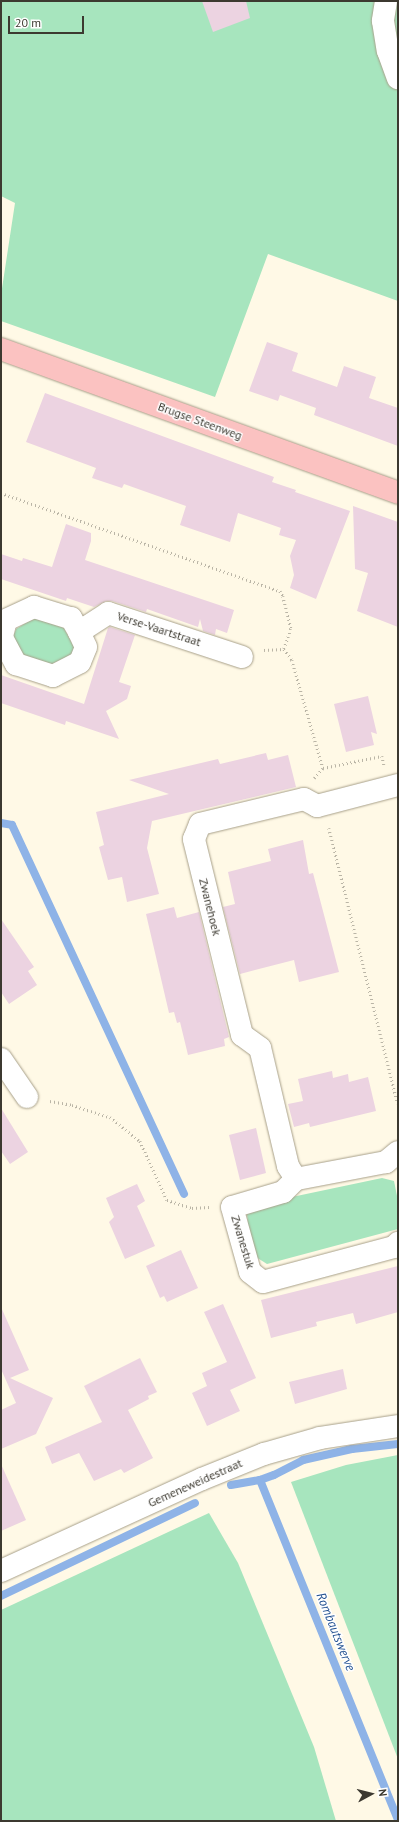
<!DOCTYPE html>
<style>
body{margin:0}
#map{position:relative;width:399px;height:1822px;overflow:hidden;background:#fff9e6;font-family:"PT Sans",sans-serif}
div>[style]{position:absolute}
.green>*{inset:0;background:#a7e5be}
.stream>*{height:8px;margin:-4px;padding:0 4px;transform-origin:4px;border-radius:4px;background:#8eb3e7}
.building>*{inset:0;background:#ecd3e1}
.path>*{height:2.5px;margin-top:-1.25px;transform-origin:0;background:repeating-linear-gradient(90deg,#bab5a6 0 1px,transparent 0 4px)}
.roads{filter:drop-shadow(0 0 1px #a8a08a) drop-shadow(0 0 1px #a8a08a)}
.minor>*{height:22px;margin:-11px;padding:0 11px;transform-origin:11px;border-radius:11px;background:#fff}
.major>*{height:22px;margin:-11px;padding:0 11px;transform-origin:11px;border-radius:11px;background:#fbc2c1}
span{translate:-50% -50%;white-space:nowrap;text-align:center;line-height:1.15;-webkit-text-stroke:3px #fff;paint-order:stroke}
.street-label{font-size:12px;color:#3c3930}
.water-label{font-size:13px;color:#245291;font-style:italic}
.frame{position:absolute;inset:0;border:2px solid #3c3930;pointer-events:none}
.north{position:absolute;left:351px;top:1774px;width:40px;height:40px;-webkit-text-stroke:3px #fff;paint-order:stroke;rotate:83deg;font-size:11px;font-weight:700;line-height:16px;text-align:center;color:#3c3930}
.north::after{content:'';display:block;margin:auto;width:14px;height:18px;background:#3c3930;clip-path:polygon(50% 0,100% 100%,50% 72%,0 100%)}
.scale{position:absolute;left:8px;top:16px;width:76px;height:18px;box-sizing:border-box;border:2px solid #3c3930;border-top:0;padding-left:5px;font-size:12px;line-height:14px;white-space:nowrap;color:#3c3930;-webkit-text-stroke:3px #fff;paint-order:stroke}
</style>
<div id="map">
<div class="green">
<i style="clip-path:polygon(1px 1px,398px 1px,398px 301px,268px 254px,215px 397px,1px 321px,1px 295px,15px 203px,1px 196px)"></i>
<i style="clip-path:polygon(34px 618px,64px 628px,74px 647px,73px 654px,52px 664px,23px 656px,13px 637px,16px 629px)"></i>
<i style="clip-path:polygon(382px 1178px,394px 1181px,398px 1201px,398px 1229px,267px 1264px,253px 1255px,248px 1227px,247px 1213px,254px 1205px)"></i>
<i style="clip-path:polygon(398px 1455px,398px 1759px,291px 1482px,346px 1465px)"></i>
<i style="clip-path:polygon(209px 1513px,238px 1563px,314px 1747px,336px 1821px,1px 1821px,1px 1610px)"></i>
</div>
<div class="stream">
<i style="left:1px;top:823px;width:11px;rotate:10deg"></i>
<i style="left:12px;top:825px;width:407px;rotate:65deg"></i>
<i style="left:260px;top:1480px;width:15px;rotate:-20deg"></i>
<i style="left:274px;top:1475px;width:33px;rotate:-27deg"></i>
<i style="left:303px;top:1460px;width:50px;rotate:-12.7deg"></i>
<i style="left:352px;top:1449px;width:46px;rotate:-6.2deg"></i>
<i style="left:231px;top:1485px;width:29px;rotate:-10deg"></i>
<i style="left:260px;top:1480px;width:367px;rotate:67.9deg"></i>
<i style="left:1px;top:1596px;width:215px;rotate:-25.6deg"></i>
</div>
<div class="building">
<i style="clip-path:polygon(202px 1px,246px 1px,250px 18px,213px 32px)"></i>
<i style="clip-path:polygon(267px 342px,298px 353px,292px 371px,337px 387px,344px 366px,376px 377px,369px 398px,398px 408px,398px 446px,314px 415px,316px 408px,280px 395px,278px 401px,249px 391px)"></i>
<i style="clip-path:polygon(45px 393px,274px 477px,272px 482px,296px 490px,295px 492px,350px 511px,316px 599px,290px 588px,294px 575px,290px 556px,296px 540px,279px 535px,281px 528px,238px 513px,230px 542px,180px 525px,186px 506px,124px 484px,122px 488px,92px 478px,96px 468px,26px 442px)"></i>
<i style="clip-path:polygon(353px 506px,398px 522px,398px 627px,357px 611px,368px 573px,355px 569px)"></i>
<i style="clip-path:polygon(66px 524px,91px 533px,91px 541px,85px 560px,234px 610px,227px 633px,216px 629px,215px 635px,203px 631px,200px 619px,198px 627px,147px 609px,146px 612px,112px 601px,106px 601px,94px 607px,67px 598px,66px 601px,1px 579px,1px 554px,22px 561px,23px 558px,52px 567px)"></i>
<i style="clip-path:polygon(110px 627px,135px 635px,119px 682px,131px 686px,127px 699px,106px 711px,119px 739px,66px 721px,65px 725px,1px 703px,1px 675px,84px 704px,108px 628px)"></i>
<i style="clip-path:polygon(368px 696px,377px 734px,371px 732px,374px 745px,346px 752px,334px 704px)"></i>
<i style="clip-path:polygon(266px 753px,268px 760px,288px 755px,296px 787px,152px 821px,147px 848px,159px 894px,127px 902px,122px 877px,108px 880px,99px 847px,104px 845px,96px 812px,169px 794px,129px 780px,218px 759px,220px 764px)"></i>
<i style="clip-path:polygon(303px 840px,309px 874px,313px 873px,339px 972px,299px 982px,294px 960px,240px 974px,223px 907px,235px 904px,228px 872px,271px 861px,268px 849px)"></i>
<i style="clip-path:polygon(174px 907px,177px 918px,199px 912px,229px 1037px,224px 1039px,225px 1046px,188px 1055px,180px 1022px,177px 1023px,174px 1012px,169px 1013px,146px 914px)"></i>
<i style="clip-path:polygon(1px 919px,34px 967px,28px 971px,37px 985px,9px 1004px,1px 992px)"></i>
<i style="clip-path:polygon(332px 1071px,333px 1078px,348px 1074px,349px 1082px,368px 1077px,376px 1111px,310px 1127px,309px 1123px,294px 1127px,288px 1104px,303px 1101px,298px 1079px)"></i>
<i style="clip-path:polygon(1px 1108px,28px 1152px,10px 1164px,1px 1151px)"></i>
<i style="clip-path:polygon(256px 1128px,266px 1173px,240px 1180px,229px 1135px)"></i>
<i style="clip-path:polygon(137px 1184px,145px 1201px,137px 1206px,155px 1246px,125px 1259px,109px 1222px,114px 1217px,106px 1198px)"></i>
<i style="clip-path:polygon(181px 1250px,198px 1288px,167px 1302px,164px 1296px,160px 1298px,146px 1266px)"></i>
<i style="clip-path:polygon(398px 1266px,398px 1312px,356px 1324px,353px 1313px,316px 1322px,317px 1326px,271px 1338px,261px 1300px)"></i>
<i style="clip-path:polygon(223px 1304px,256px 1378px,230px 1390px,240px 1411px,207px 1426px,192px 1393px,207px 1386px,202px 1373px,227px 1362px,204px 1312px)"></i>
<i style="clip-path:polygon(1px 1307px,29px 1370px,10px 1378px,53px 1398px,36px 1434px,1px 1449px,1px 1410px,16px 1403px,1px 1369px)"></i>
<i style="clip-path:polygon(140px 1358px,157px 1392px,148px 1396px,149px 1399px,128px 1410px,153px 1458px,124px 1473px,121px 1469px,94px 1481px,79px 1453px,52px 1464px,45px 1447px,102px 1422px,84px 1386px)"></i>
<i style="clip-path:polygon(343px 1369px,347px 1389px,295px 1404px,289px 1382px)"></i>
<i style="clip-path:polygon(1px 1464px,26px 1520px,1px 1531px)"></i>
</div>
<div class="path">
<i style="left:1px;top:493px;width:296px;rotate:19.4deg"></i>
<i style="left:280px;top:591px;width:6px;rotate:59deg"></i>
<i style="left:283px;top:596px;width:34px;rotate:76deg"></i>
<i style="left:291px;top:629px;width:21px;rotate:109deg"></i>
<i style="left:264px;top:650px;width:20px;rotate:-3deg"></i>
<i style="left:284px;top:649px;width:14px;rotate:54deg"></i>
<i style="left:292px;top:660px;width:112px;rotate:74deg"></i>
<i style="left:323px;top:768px;width:60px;rotate:-11.5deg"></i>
<i style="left:382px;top:756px;width:9px;rotate:77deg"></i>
<i style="left:314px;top:778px;width:13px;rotate:-48deg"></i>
<i style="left:329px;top:828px;width:284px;rotate:76deg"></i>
<i style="left:50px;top:1101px;width:22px;rotate:10deg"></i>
<i style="left:72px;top:1105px;width:40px;rotate:18deg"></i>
<i style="left:110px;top:1117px;width:38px;rotate:39deg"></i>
<i style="left:140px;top:1141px;width:65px;rotate:65.4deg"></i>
<i style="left:167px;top:1200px;width:26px;rotate:18deg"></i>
<i style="left:192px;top:1208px;width:17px;rotate:-3deg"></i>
</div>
<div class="roads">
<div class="minor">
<i style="left:386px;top:1px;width:20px;rotate:99deg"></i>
<i style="left:383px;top:21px;width:30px;rotate:81deg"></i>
<i style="left:388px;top:51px;width:29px;rotate:70deg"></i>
<i style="left:1px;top:636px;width:32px;rotate:62deg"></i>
<i style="left:16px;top:664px;width:39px;rotate:18deg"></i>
<i style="left:53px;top:676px;width:30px;rotate:-27deg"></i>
<i style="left:80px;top:662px;width:16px;rotate:-68deg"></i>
<i style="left:86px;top:647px;width:17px;rotate:-115deg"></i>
<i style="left:79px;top:632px;width:35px;rotate:-33deg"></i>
<i style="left:108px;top:613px;width:141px;rotate:18.2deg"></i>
<i style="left:2px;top:636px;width:16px;rotate:-76deg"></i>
<i style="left:6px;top:620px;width:31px;rotate:-25deg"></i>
<i style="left:34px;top:607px;width:39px;rotate:17deg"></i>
<i style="left:71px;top:618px;width:16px;rotate:60deg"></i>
<i style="left:1px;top:1059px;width:46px;rotate:55.6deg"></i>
<i style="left:398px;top:1152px;width:16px;rotate:140deg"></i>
<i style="left:386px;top:1162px;width:92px;rotate:169.3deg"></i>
<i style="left:296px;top:1179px;width:18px;rotate:135deg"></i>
<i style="left:283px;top:1192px;width:53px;rotate:163.6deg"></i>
<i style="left:232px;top:1207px;width:67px;rotate:74.5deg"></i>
<i style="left:250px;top:1272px;width:16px;rotate:38deg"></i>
<i style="left:263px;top:1282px;width:136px;rotate:-15deg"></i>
<i style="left:394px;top:1247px;width:6px;rotate:-45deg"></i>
<i style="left:296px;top:1179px;width:15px;rotate:-122deg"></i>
<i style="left:288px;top:1166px;width:121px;rotate:-103.3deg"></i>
<i style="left:260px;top:1048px;width:22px;rotate:-144deg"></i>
<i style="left:242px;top:1035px;width:202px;rotate:-103.8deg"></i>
<i style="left:194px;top:839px;width:16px;rotate:-68deg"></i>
<i style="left:200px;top:824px;width:107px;rotate:-13.5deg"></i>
<i style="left:304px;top:799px;width:15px;rotate:28deg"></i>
<i style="left:317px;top:806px;width:84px;rotate:-14.5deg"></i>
<i style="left:1px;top:1571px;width:221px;rotate:-24.6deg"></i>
<i style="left:202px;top:1479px;width:67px;rotate:-22deg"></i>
<i style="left:264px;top:1454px;width:58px;rotate:-15.9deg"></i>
<i style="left:320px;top:1438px;width:79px;rotate:-8.7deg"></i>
</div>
<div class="major">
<i style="left:1px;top:349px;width:422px;rotate:19.9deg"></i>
</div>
</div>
<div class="street-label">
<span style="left:200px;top:421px;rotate:20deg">Brugse Steenweg</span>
<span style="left:159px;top:629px;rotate:18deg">Verse-Vaartstraat</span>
<span style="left:210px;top:907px;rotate:76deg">Zwanehoek</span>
<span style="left:243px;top:1242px;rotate:73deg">Zwanestuk</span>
<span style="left:195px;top:1483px;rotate:-24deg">Gemeneweidestraat</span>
</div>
<div class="water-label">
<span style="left:335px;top:1632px;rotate:68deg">Rombautswerve</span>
</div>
<div class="frame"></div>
<div class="north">N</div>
<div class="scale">20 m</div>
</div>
